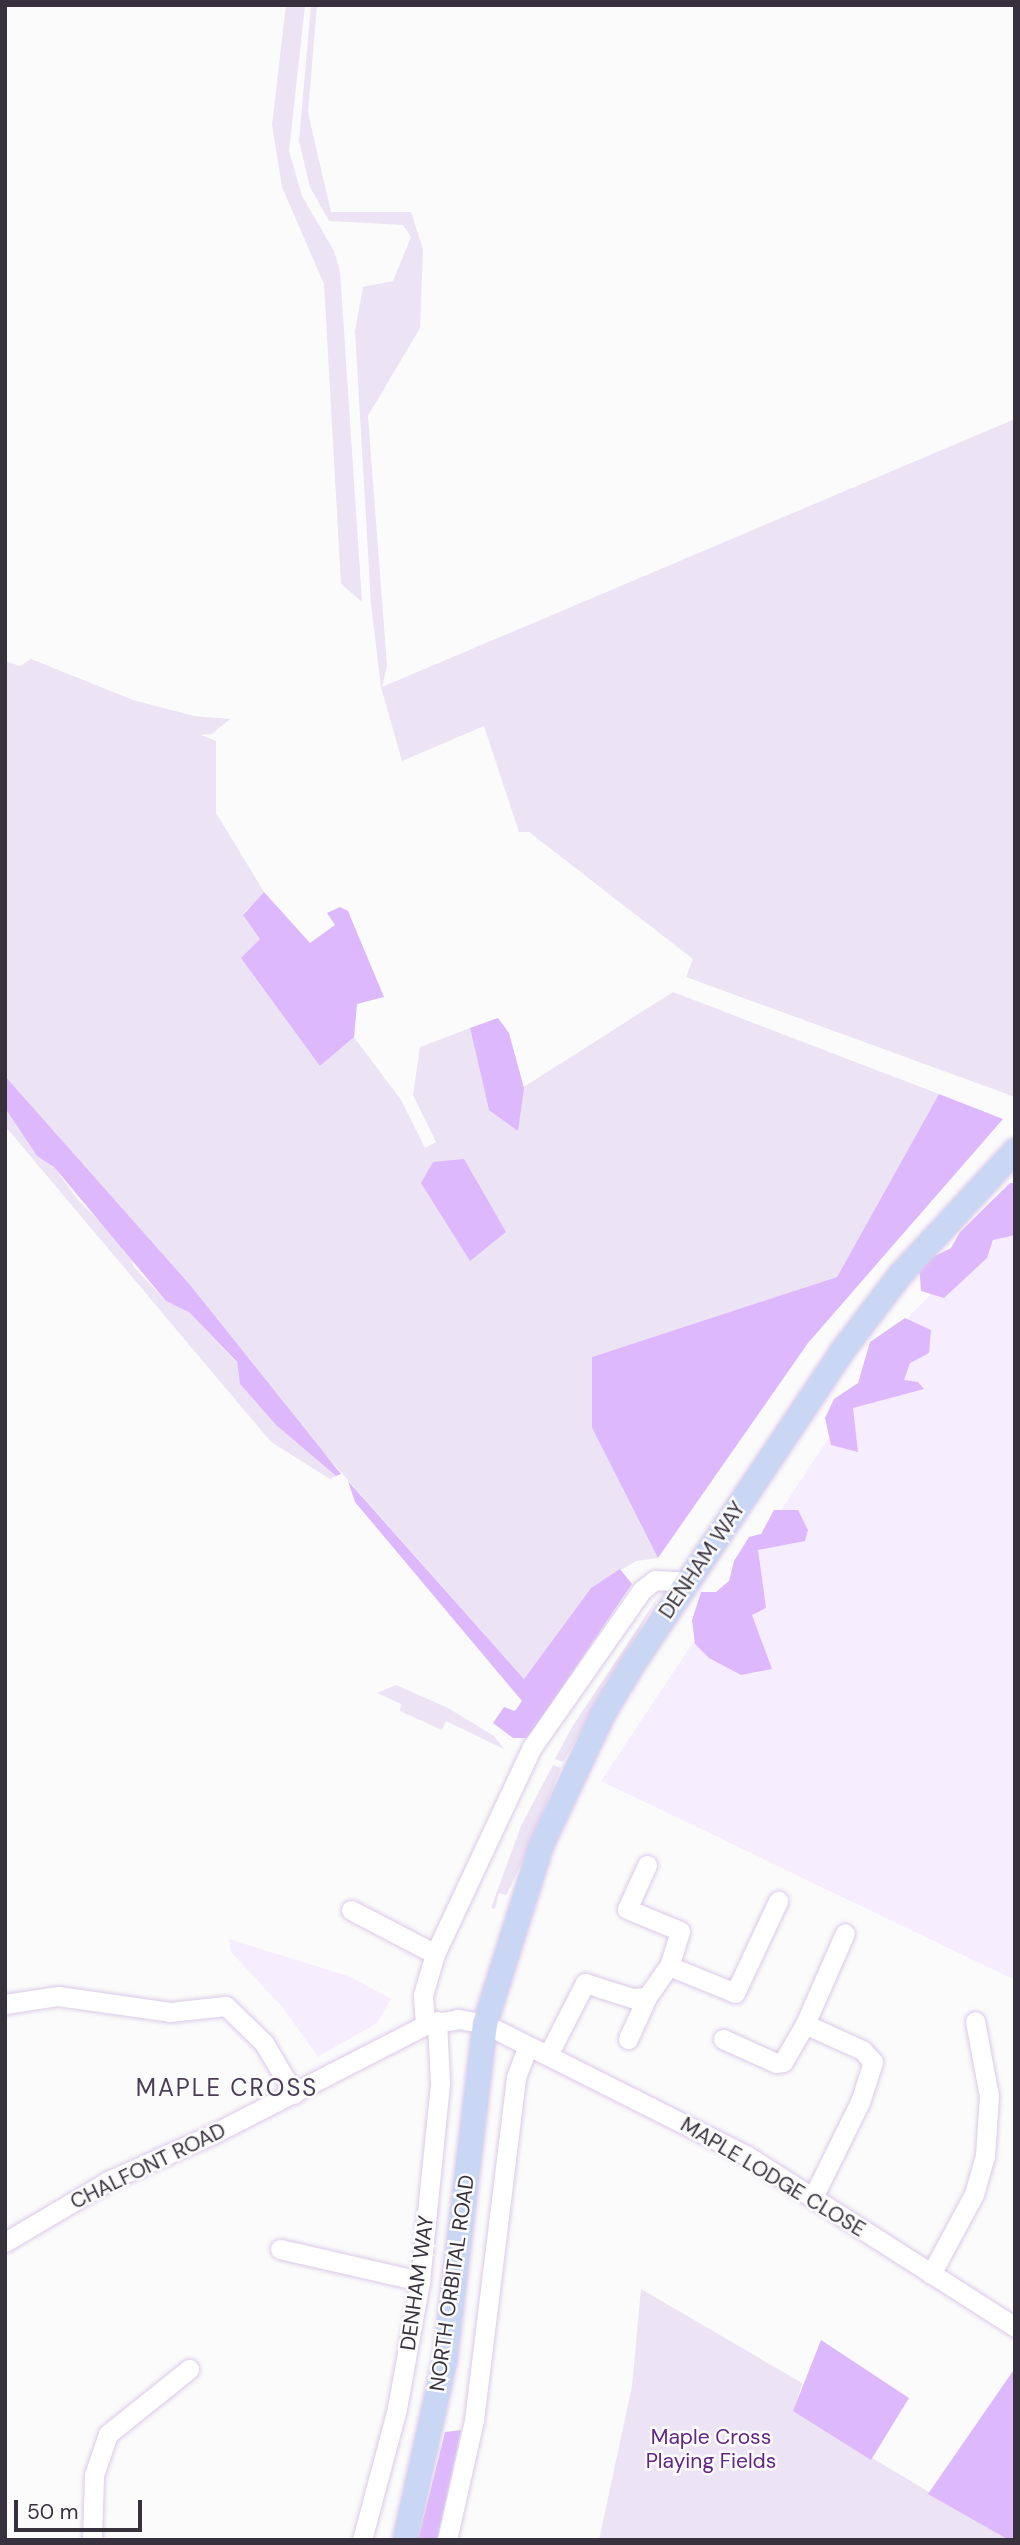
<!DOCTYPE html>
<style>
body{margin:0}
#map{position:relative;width:1020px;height:2545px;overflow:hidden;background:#fbfbfb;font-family:"DM Sans",sans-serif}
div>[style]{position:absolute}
.built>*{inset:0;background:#f6edfe}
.green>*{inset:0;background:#ece3f4}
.forest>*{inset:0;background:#deb8fc}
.roads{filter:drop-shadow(0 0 2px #dbc9e9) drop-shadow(0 0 2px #dbc9e9)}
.minor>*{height:19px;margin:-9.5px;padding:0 9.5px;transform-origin:9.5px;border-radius:9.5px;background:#fff}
.major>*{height:24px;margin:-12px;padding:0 12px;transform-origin:12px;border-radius:12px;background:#c9d7f5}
span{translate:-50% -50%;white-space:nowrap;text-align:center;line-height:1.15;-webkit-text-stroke:5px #fbfbfb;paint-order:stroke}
.street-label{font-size:21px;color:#37303d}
.park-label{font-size:21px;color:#612585}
.quarter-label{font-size:24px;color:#4b3c57;letter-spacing:2px}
.frame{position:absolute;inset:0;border:7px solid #37303d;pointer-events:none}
.scale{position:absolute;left:14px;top:2500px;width:128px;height:32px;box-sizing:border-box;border:4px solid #37303d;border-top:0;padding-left:9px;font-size:21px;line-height:24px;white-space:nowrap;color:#37303d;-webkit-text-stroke:5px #fbfbfb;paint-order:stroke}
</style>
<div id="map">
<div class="built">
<i style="clip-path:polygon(1015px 1211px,1015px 1980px,601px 1781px,912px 1313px)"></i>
<i style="clip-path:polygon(229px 1939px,351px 1977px,391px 1999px,377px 2023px,318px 2057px,283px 2008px,231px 1952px)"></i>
</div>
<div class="green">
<i style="clip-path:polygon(286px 5px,305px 5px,289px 151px,302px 196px,334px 251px,340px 271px,362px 602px,341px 584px,324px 284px,282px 187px,272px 125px)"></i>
<i style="clip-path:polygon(311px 5px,317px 5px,308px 113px,331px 212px,411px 212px,423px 249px,420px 328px,368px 416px,387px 666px,382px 687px,1015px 419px,1015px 1097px,686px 977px,693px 959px,529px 832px,519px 832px,484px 726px,402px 761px,381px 687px,371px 604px,355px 331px,363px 287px,393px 281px,411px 237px,403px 225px,329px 221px,310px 187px,299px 141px)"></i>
<i style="clip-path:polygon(31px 659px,133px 700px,194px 716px,230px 719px,212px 734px,201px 735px,216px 741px,216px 813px,264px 892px,243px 914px,260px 939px,320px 1066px,354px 1037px,401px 1100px,425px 1148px,436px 1142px,413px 1095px,420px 1047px,470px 1028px,489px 1109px,673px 992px,939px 1094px,837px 1277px,592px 1357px,592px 1428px,658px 1558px,636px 1561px,591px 1588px,524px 1679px,317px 1445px,191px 1286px,5px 1076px,5px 661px,20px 666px)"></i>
<i style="clip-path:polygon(5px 1108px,37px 1156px,54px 1167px,78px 1200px,127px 1249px,134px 1267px,166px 1301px,190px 1313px,237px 1363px,240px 1384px,276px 1425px,336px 1476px,330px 1479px,271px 1442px,5px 1126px)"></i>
<i style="clip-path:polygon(659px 1596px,563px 1762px,555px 1759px,572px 1727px)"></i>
<i style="clip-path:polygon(396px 1685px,448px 1708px,494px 1736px,504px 1749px,446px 1721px,442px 1730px,400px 1711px,401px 1704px,377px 1693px)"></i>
<i style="clip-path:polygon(553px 1765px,561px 1768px,524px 1858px,506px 1895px,499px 1893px,495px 1909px,491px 1908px,521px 1826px)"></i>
<i style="clip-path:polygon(641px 2289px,802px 2383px,794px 2411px,1009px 2540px,599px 2540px,632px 2386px)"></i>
</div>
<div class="forest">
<i style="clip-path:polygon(264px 892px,310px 943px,335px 925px,327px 913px,340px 907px,348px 911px,384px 997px,357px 1004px,354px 1037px,320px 1066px,241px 958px,260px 939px,243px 915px)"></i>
<i style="clip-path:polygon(498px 1018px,509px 1033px,524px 1088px,518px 1131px,489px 1110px,470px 1028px)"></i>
<i style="clip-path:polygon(5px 1076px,191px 1286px,341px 1474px,336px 1476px,276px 1425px,240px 1384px,237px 1362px,190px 1313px,166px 1301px,54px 1167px,37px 1156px,5px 1108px)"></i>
<i style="clip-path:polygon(939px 1094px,1003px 1119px,808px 1343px,658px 1558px,592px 1428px,592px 1357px,837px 1277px)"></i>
<i style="clip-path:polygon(464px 1159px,506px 1232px,470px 1261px,421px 1183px,433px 1162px)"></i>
<i style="clip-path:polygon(1010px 1183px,1015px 1183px,1015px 1235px,993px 1240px,987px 1258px,944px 1298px,921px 1291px,919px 1264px,951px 1248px,960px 1232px)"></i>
<i style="clip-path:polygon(905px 1318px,931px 1330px,929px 1353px,910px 1363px,904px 1380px,918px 1382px,924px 1389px,853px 1408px,858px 1452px,831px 1445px,825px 1418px,834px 1399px,858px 1383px,870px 1342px)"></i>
<i style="clip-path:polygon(348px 1481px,524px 1679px,591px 1588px,620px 1569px,632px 1584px,528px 1738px,513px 1738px,493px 1723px,504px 1707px,515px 1711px,522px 1701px,355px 1502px)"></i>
<i style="clip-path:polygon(774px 1510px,798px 1510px,808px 1530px,805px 1541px,758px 1550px,766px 1608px,752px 1615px,772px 1669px,741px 1675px,709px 1658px,695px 1644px,692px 1620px,701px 1592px,716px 1592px,729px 1581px,734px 1561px,749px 1537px,761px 1534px)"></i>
<i style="clip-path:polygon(821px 2340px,909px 2398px,871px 2460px,793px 2411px)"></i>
<i style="clip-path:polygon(1015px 2368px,1015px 2540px,1009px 2540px,928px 2494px)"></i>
<i style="clip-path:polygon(461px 2430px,437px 2540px,418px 2540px,445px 2432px)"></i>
</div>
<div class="roads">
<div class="minor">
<i style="left:647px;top:1865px;width:48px;rotate:114.4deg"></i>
<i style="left:627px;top:1909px;width:57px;rotate:22.5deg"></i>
<i style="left:680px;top:1931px;width:37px;rotate:107deg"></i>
<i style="left:351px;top:1910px;width:95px;rotate:27.6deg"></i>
<i style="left:5px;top:2004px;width:54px;rotate:-8.6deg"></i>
<i style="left:58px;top:1996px;width:113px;rotate:8.1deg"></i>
<i style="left:170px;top:2012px;width:56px;rotate:-6.1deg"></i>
<i style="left:226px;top:2006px;width:53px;rotate:44.2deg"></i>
<i style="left:264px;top:2043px;width:59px;rotate:59.5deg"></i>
<i style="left:805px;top:2024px;width:63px;rotate:24.5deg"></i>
<i style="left:862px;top:2050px;width:16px;rotate:47deg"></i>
<i style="left:873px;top:2062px;width:42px;rotate:108deg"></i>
<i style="left:860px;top:2102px;width:106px;rotate:116.3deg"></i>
<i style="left:425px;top:2025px;width:30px;rotate:-94deg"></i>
<i style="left:423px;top:1995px;width:43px;rotate:-73.7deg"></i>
<i style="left:435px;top:1954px;width:229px;rotate:-64.9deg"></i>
<i style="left:532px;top:1747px;width:192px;rotate:-55deg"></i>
<i style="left:642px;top:1590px;width:16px;rotate:-38deg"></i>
<i style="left:655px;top:1580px;width:33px;rotate:3deg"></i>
<i style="left:628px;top:2039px;width:46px;rotate:-65.7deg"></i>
<i style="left:723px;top:2039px;width:58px;rotate:24.4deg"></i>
<i style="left:776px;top:2063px;width:7px;rotate:-8deg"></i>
<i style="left:783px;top:2062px;width:44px;rotate:-59.9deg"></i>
<i style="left:805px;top:2024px;width:99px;rotate:-66.3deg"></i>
<i style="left:548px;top:2055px;width:81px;rotate:-62.8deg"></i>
<i style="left:585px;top:1983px;width:49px;rotate:17.7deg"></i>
<i style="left:632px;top:1998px;width:15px;rotate:-4deg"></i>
<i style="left:647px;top:1997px;width:38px;rotate:-55deg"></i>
<i style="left:669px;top:1966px;width:71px;rotate:22.2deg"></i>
<i style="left:735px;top:1993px;width:102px;rotate:-64.9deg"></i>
<i style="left:5px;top:2242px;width:120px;rotate:-30.6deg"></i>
<i style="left:108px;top:2181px;width:115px;rotate:-24.1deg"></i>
<i style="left:213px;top:2134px;width:238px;rotate:-27.2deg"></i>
<i style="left:425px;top:2025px;width:34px;rotate:-10deg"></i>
<i style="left:458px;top:2019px;width:27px;rotate:10deg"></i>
<i style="left:485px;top:2024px;width:292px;rotate:26.7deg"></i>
<i style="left:746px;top:2155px;width:319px;rotate:32.6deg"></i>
<i style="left:280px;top:2249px;width:144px;rotate:12.9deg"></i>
<i style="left:931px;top:2274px;width:91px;rotate:-61.7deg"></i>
<i style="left:974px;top:2194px;width:40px;rotate:-74deg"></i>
<i style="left:985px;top:2156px;width:60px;rotate:-86.2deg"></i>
<i style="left:989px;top:2096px;width:76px;rotate:-100.6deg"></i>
<i style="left:92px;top:2540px;width:65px;rotate:-88.2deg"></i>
<i style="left:94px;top:2475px;width:43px;rotate:-71.1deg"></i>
<i style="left:108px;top:2434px;width:104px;rotate:-38.7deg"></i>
<i style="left:362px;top:2540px;width:137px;rotate:-75.1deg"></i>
<i style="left:397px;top:2408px;width:129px;rotate:-79.7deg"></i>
<i style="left:420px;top:2281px;width:199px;rotate:-84.2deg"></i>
<i style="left:440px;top:2083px;width:62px;rotate:-92.8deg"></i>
<i style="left:447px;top:2540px;width:123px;rotate:-77.3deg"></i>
<i style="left:474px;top:2420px;width:346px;rotate:-83deg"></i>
<i style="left:516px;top:2077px;width:33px;rotate:-69deg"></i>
</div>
<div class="major">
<i style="left:405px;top:2540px;width:185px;rotate:-77.5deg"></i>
<i style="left:445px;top:2359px;width:337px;rotate:-83.2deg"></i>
<i style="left:485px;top:2024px;width:187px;rotate:-72.5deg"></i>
<i style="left:541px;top:1846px;width:146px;rotate:-64.8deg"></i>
<i style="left:603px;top:1714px;width:58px;rotate:-59deg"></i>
<i style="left:633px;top:1664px;width:378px;rotate:-56.2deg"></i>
<i style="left:843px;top:1350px;width:96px;rotate:-52.7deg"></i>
<i style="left:901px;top:1274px;width:168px;rotate:-47.2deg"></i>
</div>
</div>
<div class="street-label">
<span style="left:702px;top:1560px;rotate:-56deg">DENHAM WAY</span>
<span style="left:148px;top:2166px;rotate:-26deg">CHALFONT ROAD</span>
<span style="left:773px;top:2177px;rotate:31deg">MAPLE LODGE CLOSE</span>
<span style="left:417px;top:2283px;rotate:-82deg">DENHAM WAY</span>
<span style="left:452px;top:2283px;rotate:-82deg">NORTH ORBITAL ROAD</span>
</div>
<div class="park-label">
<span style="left:711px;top:2449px">Maple Cross<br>Playing Fields</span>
</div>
<div class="quarter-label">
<span style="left:227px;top:2088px">MAPLE CROSS</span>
</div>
<div class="frame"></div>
<div class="scale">50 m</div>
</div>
